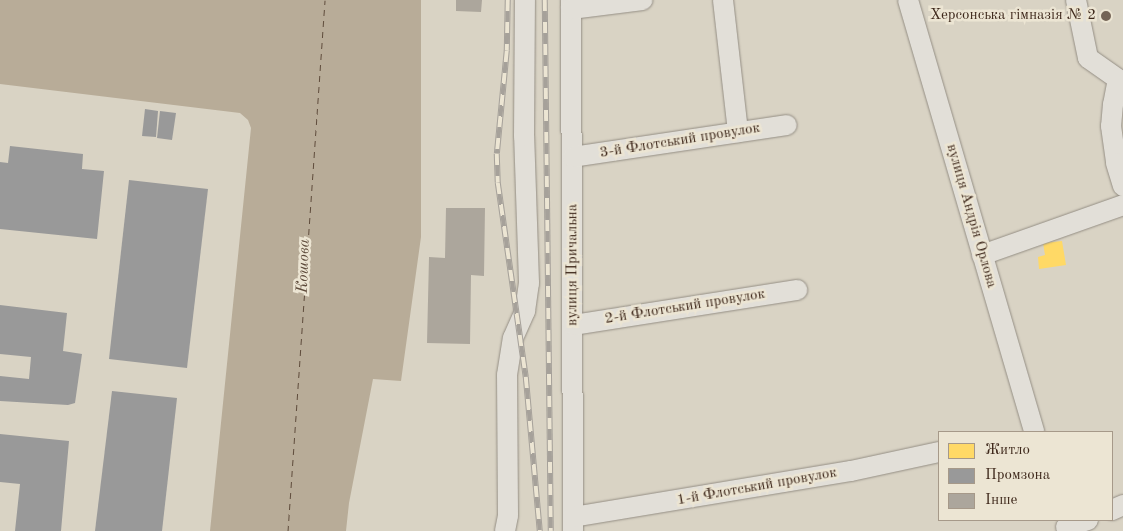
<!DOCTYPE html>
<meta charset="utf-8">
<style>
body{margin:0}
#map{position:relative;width:1123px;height:531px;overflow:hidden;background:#d9d3c4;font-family:"Old Standard TT",serif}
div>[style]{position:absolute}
.water>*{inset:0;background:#b8ac98}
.homes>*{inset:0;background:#ffd966}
.industry>*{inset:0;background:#999}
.ferry>*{height:1px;margin-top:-0.5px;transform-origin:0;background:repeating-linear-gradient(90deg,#5e4b3b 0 6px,transparent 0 11px)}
.building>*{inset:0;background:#aca69c}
.roads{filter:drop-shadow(0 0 1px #948e84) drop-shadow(0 0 1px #948e84)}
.minor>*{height:20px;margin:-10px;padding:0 10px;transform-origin:10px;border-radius:10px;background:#e2dfd8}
.rail>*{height:5.5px;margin-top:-2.75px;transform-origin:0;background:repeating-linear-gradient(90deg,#ece5d3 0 11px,#a6a19a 0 22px);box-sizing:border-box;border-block:1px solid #a6a19a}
.dots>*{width:14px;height:14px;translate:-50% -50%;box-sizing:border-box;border:2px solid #ece5d3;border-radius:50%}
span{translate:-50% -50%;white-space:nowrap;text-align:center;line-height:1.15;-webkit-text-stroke:5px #ece5d3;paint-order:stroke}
.poi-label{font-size:15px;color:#3e281b}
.right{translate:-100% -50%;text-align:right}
.street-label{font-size:15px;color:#3e281b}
.water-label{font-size:16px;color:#5e4b3b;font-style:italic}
.legend{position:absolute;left:938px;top:431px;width:175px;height:90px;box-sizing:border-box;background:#ece5d3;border:1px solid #a69989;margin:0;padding:6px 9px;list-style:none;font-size:15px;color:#3e281b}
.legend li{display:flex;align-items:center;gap:10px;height:25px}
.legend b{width:25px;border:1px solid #a69989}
</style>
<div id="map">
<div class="water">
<i style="clip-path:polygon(0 0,421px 0,421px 237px,401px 381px,373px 379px,349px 503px,346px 531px,210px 531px,251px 128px,248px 120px,240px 113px,0 84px)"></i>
</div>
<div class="homes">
<i style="clip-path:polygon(1062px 241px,1066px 265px,1039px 269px,1038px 257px,1045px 255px,1043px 243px)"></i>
</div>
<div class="industry">
<i style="clip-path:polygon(145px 109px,158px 111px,156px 137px,142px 136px)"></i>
<i style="clip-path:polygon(160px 111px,176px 113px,172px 140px,157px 138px)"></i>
<i style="clip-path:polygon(10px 146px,83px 154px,82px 169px,104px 171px,97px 239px,0 229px,0 162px,8px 163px)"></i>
<i style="clip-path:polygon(129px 180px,208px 189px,187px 368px,109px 359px)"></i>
<i style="clip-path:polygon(0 305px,67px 313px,63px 351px,82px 354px,75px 403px,68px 405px,0 401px,0 376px,29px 379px,31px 357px,0 354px)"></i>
<i style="clip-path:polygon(112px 391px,177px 398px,162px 531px,95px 531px)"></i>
<i style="clip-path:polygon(0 434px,69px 441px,61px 531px,15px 531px,20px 484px,0 482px)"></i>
</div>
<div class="ferry">
<i style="left:288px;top:531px;width:532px;rotate:-86.01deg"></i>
</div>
<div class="building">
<i style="clip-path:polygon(456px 0,482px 0,481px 12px,456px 11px)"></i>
<i style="clip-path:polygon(446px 208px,485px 208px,484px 276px,471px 275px,470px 344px,427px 343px,429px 257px,445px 258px)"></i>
</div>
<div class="roads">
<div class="minor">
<i style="left:571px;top:0;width:531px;rotate:89.78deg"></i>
<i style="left:723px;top:0;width:133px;rotate:83.5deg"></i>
<i style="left:908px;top:0;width:450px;rotate:73.7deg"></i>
<i style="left:1076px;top:0;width:59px;rotate:78.3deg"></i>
<i style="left:1088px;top:58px;width:37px;rotate:35deg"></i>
<i style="left:1118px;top:79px;width:25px;rotate:101deg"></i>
<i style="left:1113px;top:104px;width:22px;rotate:95deg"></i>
<i style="left:1111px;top:126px;width:37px;rotate:82deg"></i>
<i style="left:1116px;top:163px;width:24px;rotate:73deg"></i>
<i style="left:571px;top:9px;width:72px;rotate:-7.2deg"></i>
<i style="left:573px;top:157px;width:216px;rotate:-8.5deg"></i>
<i style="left:982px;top:255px;width:150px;rotate:-19.5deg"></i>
<i style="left:573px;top:325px;width:227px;rotate:-8.9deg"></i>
<i style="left:1112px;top:510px;width:12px;rotate:-24deg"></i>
<i style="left:573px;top:517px;width:282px;rotate:-9.4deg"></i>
<i style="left:851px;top:471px;width:90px;rotate:-12.2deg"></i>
<i style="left:1066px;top:527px;width:23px;rotate:-18deg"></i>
<i style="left:505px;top:531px;width:16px;rotate:-79deg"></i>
<i style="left:508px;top:515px;width:140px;rotate:-90.4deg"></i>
<i style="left:507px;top:375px;width:37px;rotate:-81deg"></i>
<i style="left:513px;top:338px;width:30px;rotate:-66deg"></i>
<i style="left:525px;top:311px;width:28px;rotate:-82deg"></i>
<i style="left:529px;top:283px;width:147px;rotate:-91.9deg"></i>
<i style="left:524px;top:136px;width:136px;rotate:-89.6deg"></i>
</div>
</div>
<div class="rail">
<i style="left:508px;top:0;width:51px;rotate:91.1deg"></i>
<i style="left:507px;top:51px;width:103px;rotate:95.5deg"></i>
<i style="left:497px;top:154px;width:29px;rotate:88deg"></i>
<i style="left:498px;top:183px;width:196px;rotate:81.8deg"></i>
<i style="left:526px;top:377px;width:155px;rotate:84.8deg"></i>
<i style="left:545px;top:0;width:531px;rotate:89.35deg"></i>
</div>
<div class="dots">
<i style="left:1106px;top:16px;background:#746456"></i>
</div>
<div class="poi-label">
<span class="right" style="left:1096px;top:16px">Херсонська гімназія № 2</span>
</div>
<div class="street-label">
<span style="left:680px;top:141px;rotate:-9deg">3-й Флотський провулок</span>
<span style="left:971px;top:216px;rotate:74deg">вулиця Андрія Орлова</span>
<span style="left:573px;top:265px;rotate:-90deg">вулиця Причальна</span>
<span style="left:685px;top:307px;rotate:-9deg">2-й Флотський провулок</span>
<span style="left:757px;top:487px;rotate:-10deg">1-й Флотський провулок</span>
</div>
<div class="water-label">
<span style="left:304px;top:266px;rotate:-88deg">Кошова</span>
</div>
<ul class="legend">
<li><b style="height:14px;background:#ffd966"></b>Житло</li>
<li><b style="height:14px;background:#999"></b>Промзона</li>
<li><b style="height:14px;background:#aca69c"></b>Інше</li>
</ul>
</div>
